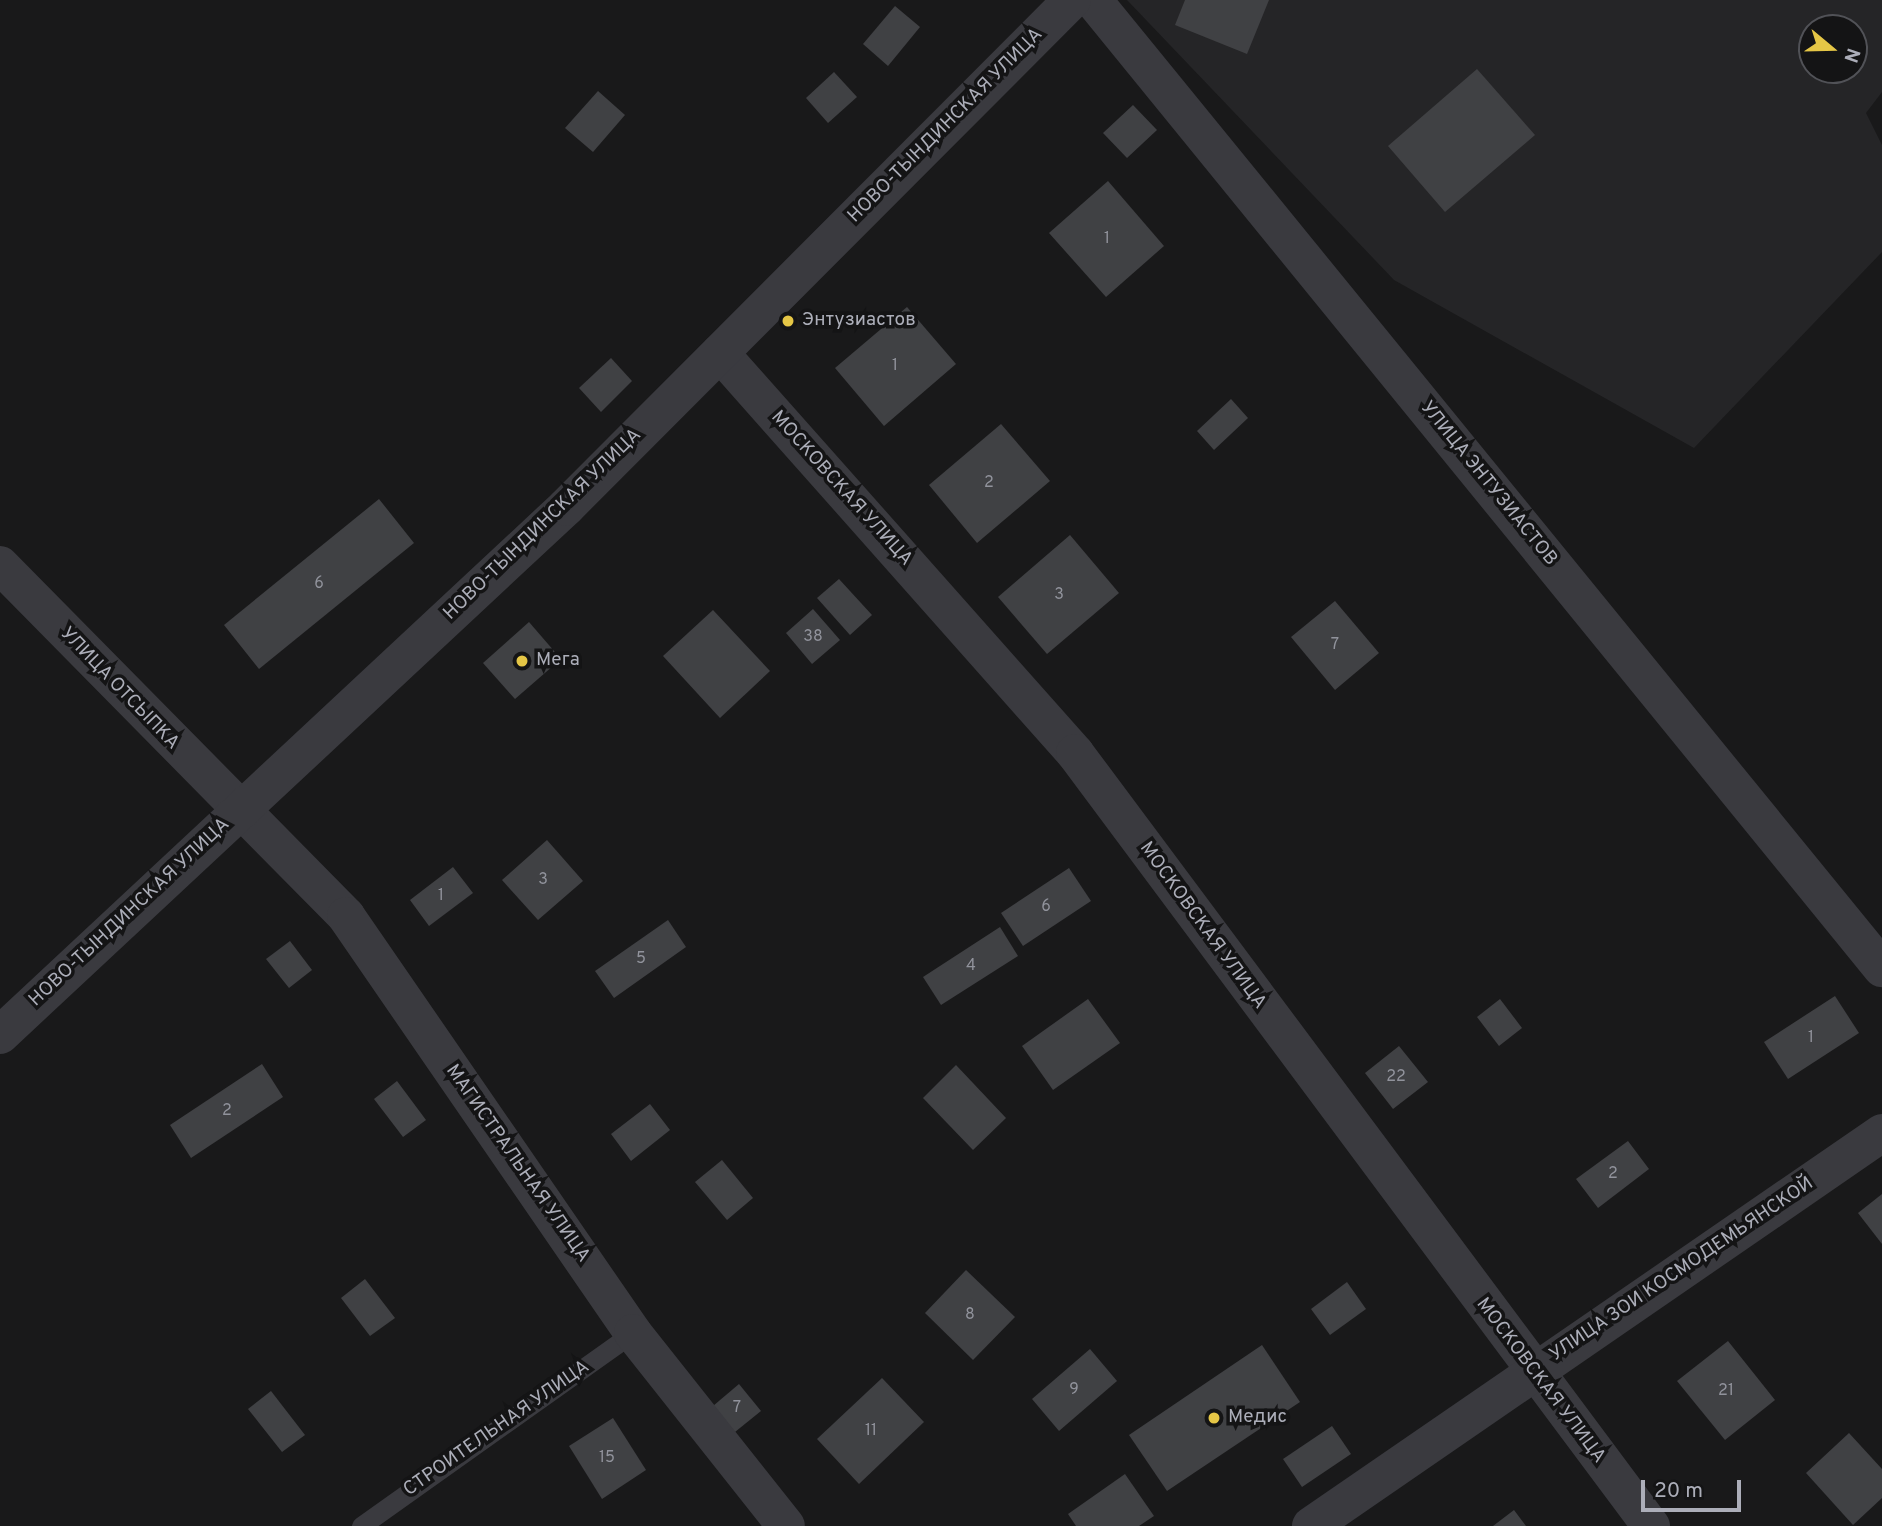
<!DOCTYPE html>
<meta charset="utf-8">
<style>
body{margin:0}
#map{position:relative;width:1882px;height:1526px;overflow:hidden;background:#19191a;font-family:Overpass,sans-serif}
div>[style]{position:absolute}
.built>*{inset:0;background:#252527}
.building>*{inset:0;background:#404144}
.service>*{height:19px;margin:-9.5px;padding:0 9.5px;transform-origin:9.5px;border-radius:9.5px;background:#3a3a3f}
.minor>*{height:38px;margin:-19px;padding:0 19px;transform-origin:19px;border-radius:19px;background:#3a3a3f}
.dots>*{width:19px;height:19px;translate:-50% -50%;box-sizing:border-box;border:4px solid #141415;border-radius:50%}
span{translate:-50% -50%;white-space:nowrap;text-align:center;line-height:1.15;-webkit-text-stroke:7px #141415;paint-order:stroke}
.number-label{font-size:16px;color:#91939c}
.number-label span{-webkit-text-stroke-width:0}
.street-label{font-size:19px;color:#acaeb9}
.poi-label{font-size:19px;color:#acaeb9}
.left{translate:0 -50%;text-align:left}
.north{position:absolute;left:1798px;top:14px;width:70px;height:70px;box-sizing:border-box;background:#141415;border:2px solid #515257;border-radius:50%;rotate:109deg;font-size:19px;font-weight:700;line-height:28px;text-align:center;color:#acaeb9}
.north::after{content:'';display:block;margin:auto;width:24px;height:32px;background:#e5c646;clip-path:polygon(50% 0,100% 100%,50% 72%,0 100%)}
.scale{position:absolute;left:1641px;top:1480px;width:100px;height:32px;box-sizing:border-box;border:4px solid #acaeb9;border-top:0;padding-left:9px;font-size:21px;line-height:24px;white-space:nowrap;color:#acaeb9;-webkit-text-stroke:5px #141415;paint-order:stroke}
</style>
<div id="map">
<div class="built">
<i style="clip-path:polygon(evenodd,1127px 0,1882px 0,1882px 92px,1866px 113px,1882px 145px,1882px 252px,1694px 448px,1394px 280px,1127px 0,1812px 28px,1854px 28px,1854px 70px,1812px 70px,1812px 28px)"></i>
</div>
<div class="building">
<i style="clip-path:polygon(1185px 0,1269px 0,1247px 54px,1175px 25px)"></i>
<i style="clip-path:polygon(895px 6px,920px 27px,888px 66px,863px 44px)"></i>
<i style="clip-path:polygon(1477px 69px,1535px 135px,1445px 212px,1388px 146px)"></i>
<i style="clip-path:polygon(834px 72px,857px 97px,828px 123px,806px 98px)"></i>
<i style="clip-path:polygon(598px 91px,625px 115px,593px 152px,565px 128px)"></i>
<i style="clip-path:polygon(1133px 105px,1157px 130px,1127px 158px,1103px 133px)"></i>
<i style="clip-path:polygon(1108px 181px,1164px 246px,1106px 297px,1049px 233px)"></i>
<i style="clip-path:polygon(907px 307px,956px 364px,884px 426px,835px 368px)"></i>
<i style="clip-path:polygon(611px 358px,632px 381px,601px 412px,579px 388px)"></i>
<i style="clip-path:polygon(1231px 399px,1248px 418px,1214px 450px,1197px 431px)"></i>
<i style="clip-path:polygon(1001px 424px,1050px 481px,977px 543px,929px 485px)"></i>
<i style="clip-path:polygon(379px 499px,414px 543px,259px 669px,224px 625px)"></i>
<i style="clip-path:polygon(1070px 535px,1119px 593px,1047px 654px,998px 597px)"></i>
<i style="clip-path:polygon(839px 579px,872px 615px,850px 635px,817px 598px)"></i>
<i style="clip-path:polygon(1335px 601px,1379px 653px,1335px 690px,1291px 637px)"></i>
<i style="clip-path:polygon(813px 609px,840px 640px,812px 664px,786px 633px)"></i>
<i style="clip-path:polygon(713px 610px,770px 671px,720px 718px,663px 656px)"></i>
<i style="clip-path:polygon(529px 622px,561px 659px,515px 699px,483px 663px)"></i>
<i style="clip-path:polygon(547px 840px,583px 881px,538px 920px,502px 880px)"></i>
<i style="clip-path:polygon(453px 867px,473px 893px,429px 926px,410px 900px)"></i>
<i style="clip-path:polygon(1069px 868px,1091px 901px,1023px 946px,1001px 913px)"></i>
<i style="clip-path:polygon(668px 920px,686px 947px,614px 998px,595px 971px)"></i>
<i style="clip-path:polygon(1000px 927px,1018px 956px,941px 1005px,923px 977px)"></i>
<i style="clip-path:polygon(290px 941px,312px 970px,289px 988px,266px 959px)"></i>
<i style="clip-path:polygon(1835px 996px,1859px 1033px,1788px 1079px,1764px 1042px)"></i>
<i style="clip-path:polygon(1088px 999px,1120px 1043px,1053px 1090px,1022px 1046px)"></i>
<i style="clip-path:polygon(1500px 999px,1522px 1028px,1499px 1046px,1477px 1017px)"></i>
<i style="clip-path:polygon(1399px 1046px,1428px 1082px,1393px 1109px,1365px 1073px)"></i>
<i style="clip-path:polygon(262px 1064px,283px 1097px,191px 1158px,170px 1125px)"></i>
<i style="clip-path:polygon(956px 1065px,1006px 1118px,973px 1150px,923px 1098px)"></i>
<i style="clip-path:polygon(397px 1081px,426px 1120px,403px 1137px,374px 1099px)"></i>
<i style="clip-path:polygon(650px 1104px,670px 1130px,631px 1161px,611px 1134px)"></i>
<i style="clip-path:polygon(1628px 1141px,1649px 1169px,1598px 1208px,1576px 1179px)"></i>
<i style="clip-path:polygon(722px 1160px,753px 1198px,727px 1220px,695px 1182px)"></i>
<i style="clip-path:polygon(1882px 1194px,1882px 1244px,1858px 1213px)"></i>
<i style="clip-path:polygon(966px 1270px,1015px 1317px,973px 1360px,925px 1313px)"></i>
<i style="clip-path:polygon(365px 1279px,395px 1318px,370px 1336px,341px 1298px)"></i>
<i style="clip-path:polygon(1347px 1282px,1366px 1309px,1330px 1335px,1311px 1309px)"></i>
<i style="clip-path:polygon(1728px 1341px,1775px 1400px,1725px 1440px,1677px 1381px)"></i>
<i style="clip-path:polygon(1262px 1345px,1300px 1402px,1167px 1491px,1129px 1435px)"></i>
<i style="clip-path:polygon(1090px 1349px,1117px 1381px,1059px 1431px,1032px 1399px)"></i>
<i style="clip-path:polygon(882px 1378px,924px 1422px,859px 1484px,817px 1439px)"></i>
<i style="clip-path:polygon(739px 1384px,761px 1411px,735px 1432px,713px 1406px)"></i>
<i style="clip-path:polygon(271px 1391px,305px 1435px,282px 1452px,248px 1409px)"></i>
<i style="clip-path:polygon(613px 1418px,646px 1470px,602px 1499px,569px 1446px)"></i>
<i style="clip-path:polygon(1332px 1426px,1351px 1454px,1302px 1487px,1283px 1459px)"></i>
<i style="clip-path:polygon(1849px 1433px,1882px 1469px,1882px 1498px,1853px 1525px,1806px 1473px)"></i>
<i style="clip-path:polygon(1125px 1474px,1154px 1516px,1139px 1526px,1076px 1526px,1068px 1514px)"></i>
<i style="clip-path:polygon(1514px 1510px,1526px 1526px,1493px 1526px)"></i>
</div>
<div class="service">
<i style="left:361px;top:1526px;width:334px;rotate:-35.4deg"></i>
</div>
<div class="minor">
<i style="left:1093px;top:0;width:1249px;rotate:50.82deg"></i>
<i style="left:720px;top:353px;width:535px;rotate:48.41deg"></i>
<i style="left:1075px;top:753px;width:964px;rotate:53.31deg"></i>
<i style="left:0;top:565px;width:493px;rotate:45.4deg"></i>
<i style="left:346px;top:916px;width:506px;rotate:55.46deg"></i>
<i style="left:633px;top:1333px;width:246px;rotate:51.6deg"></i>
<i style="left:0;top:1035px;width:774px;rotate:-43.01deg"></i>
<i style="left:566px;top:507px;width:716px;rotate:-45.06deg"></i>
<i style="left:1311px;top:1526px;width:693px;rotate:-34.54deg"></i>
</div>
<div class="dots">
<i style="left:788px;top:321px;background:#e5c646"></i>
<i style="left:522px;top:661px;background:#e5c646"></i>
<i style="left:1214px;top:1418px;background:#e5c646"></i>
</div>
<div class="number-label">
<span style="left:1107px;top:239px">1</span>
<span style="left:895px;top:366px">1</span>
<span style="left:989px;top:483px">2</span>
<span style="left:319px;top:584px">6</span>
<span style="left:1059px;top:595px">3</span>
<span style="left:813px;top:637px">38</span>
<span style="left:1335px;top:645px">7</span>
<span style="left:543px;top:880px">3</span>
<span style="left:441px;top:896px">1</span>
<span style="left:1046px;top:907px">6</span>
<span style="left:641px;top:959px">5</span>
<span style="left:971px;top:966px">4</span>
<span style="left:1811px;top:1038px">1</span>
<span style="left:1396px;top:1077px">22</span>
<span style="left:227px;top:1111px">2</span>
<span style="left:1613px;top:1174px">2</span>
<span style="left:970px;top:1315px">8</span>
<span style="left:1074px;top:1390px">9</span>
<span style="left:1726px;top:1391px">21</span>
<span style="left:737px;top:1408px">7</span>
<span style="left:871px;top:1431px">11</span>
<span style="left:607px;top:1458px">15</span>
</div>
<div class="street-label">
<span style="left:946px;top:126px;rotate:-45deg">НОВО-ТЫНДИНСКАЯ УЛИЦА</span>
<span style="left:1488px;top:484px;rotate:51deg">УЛИЦА ЭНТУЗИАСТОВ</span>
<span style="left:841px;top:489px;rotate:48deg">МОСКОВСКАЯ УЛИЦА</span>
<span style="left:543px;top:525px;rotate:-44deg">НОВО-ТЫНДИНСКАЯ УЛИЦА</span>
<span style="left:119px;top:689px;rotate:46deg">УЛИЦА ОТСЫПКА</span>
<span style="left:130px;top:913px;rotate:-43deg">НОВО-ТЫНДИНСКАЯ УЛИЦА</span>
<span style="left:1202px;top:926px;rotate:54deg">МОСКОВСКАЯ УЛИЦА</span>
<span style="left:517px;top:1164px;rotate:55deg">МАГИСТРАЛЬНАЯ УЛИЦА</span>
<span style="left:1682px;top:1270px;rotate:-34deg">УЛИЦА ЗОИ КОСМОДЕМЬЯНСКОЙ</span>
<span style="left:1540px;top:1381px;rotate:53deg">МОСКОВСКАЯ УЛИЦА</span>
<span style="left:497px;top:1429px;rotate:-35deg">СТРОИТЕЛЬНАЯ УЛИЦА</span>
</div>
<div class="poi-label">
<span class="left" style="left:802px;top:321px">Энтузиастов</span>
<span class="left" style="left:536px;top:661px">Мега</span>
<span class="left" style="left:1228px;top:1418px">Медис</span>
</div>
<div class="north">N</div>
<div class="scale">20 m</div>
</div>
